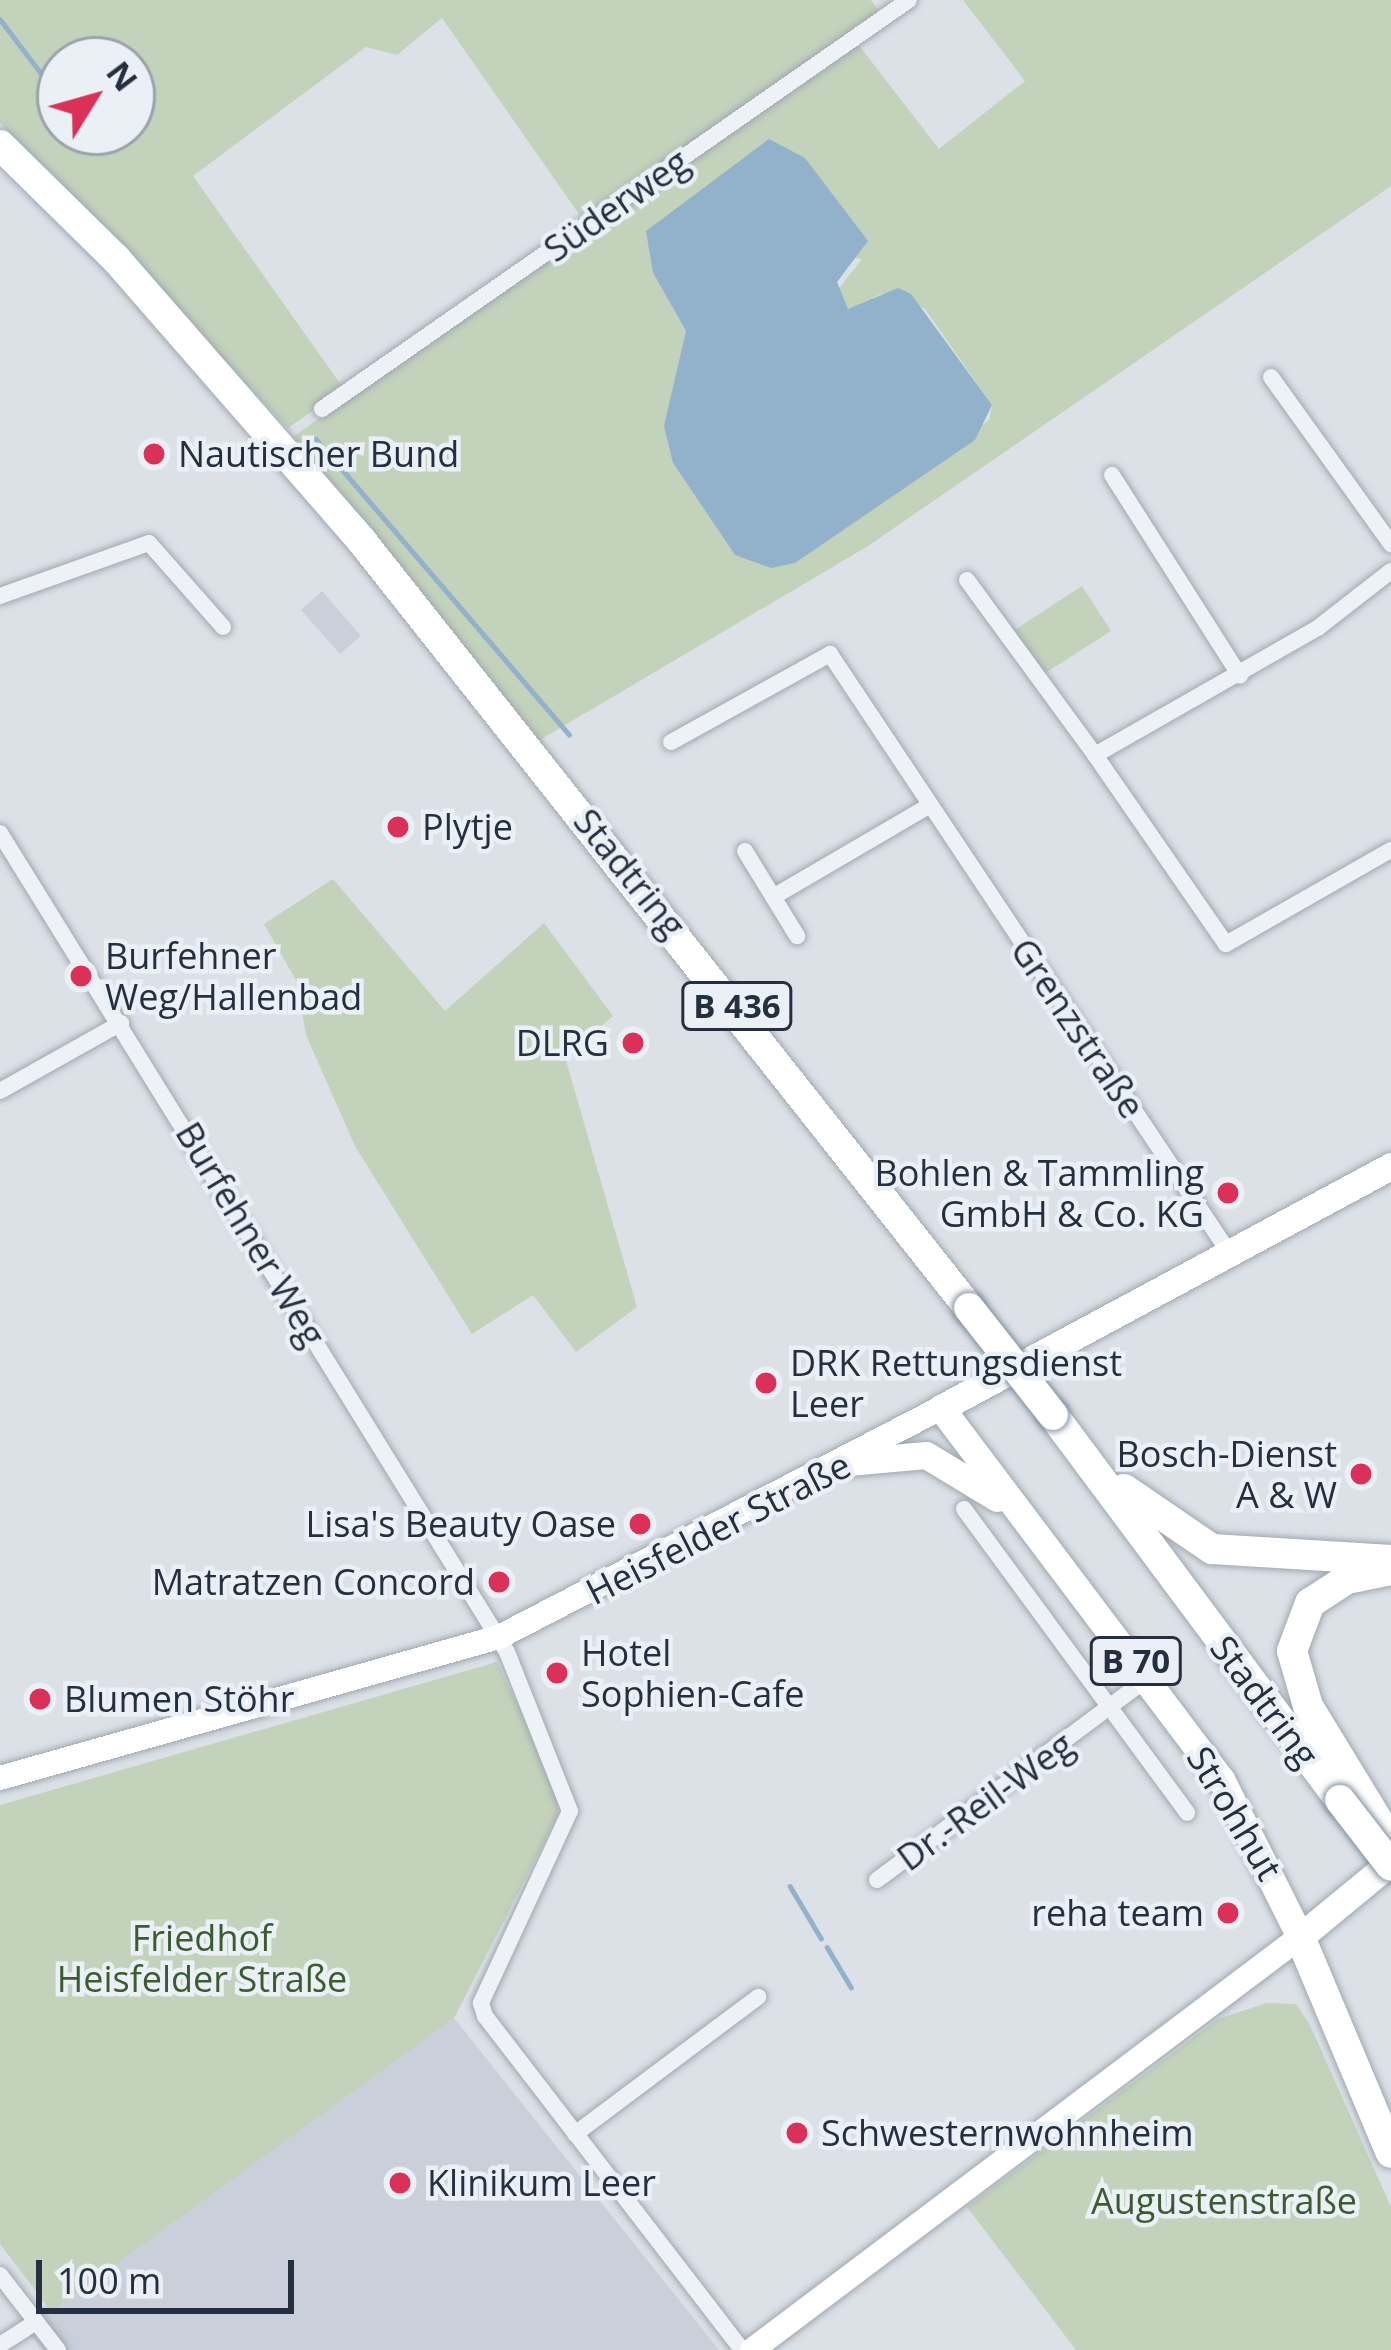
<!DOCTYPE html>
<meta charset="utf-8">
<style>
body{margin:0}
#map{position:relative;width:1391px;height:2350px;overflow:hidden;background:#dbe1e7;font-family:"Open Sans",sans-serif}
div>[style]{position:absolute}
.built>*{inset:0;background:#c9d0d9}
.green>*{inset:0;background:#c3d2bb}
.water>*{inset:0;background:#92b2cc}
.stream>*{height:4.5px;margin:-2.25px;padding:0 2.25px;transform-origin:2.25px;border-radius:2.25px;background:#92b2cc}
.roads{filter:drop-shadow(0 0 3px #a0a8b1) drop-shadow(0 0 3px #a0a8b1)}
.street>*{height:16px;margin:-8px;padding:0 8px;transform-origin:8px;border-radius:8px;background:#eef1f5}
.secondary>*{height:24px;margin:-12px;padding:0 12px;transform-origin:12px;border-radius:12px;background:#fff}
.primary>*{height:27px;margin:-13.5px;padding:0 13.5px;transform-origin:13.5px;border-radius:13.5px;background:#fff}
.highway>*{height:30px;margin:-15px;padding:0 15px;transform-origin:15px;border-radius:15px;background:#fff}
.bridges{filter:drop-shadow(0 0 3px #818f9f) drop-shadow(0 0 3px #818f9f)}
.highway-bridge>*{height:30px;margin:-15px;padding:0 15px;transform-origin:15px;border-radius:15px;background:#fff}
.dots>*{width:33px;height:33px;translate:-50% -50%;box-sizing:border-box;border:6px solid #eaf0f5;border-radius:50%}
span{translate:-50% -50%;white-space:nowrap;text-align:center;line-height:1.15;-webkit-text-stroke:9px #eaf0f5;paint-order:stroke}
.shield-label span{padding:3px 9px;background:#eaf0f5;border:3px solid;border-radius:9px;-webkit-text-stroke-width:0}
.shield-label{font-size:33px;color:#242f3f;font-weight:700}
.street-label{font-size:36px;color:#242f3f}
.poi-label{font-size:36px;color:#242f3f}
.left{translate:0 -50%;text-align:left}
.right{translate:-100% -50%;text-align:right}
.park-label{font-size:36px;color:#3b5c30}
.north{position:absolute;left:36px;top:36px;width:120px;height:120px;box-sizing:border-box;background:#eaf0f5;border:3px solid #9ba3ac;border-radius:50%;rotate:53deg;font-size:33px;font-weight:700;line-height:48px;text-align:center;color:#242f3f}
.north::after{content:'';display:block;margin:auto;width:42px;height:54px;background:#db3158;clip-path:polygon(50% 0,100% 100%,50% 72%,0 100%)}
.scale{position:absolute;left:36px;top:2260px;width:258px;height:54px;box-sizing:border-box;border:6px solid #242f3f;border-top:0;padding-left:15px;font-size:36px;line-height:42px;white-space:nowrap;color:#242f3f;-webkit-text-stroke:9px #eaf0f5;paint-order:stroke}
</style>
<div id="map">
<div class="built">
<i style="clip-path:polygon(322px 591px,361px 636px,340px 654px,301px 610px)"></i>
<i style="clip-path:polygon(454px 2018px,719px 2350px,43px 2350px,21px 2323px)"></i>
</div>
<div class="green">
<i style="clip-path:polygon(evenodd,0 0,871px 0,882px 15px,854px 39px,939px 149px,1025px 81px,963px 0,1391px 0,1391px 186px,868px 546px,538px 741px,293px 437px,588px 227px,442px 18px,397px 55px,366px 47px,193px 176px,344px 389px,288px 428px,0 123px,0 0,60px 60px,132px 60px,132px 132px,60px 132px,60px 60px,0 0,647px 231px,862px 259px,835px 293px,849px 310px,881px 294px,925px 309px,992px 405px,989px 420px,795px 563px,735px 555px,673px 463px,686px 331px,653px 273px,647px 231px)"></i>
<i style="clip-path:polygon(1082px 586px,1111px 631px,1036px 679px,1007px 635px)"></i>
<i style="clip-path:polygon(333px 879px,445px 1011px,544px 923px,613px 1016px,565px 1057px,637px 1307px,576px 1352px,533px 1295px,472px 1334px,355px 1146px,306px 1035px,297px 982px,264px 924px)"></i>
<i style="clip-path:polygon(497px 1662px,558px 1789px,558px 1815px,454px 2018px,51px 2311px,0 2244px,0 1805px)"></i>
<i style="clip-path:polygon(1267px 2003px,1296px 2004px,1309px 2023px,1391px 2207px,1391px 2350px,1076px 2350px,967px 2207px,1218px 2019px)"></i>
</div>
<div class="water">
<i style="clip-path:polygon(769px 139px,805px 158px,868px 241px,837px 282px,848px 309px,898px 288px,911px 294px,992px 405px,975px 440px,795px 563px,771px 568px,735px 555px,673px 463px,664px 426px,686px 331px,653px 273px,646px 231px)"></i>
</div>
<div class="stream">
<i style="left:0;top:19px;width:99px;rotate:52.8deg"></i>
<i style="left:98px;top:132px;width:12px;rotate:55deg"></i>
<i style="left:316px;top:439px;width:389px;rotate:49.4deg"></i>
<i style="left:790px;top:1886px;width:61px;rotate:59.2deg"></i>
<i style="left:827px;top:1947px;width:47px;rotate:59deg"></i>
</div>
<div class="roads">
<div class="street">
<i style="left:1271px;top:377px;width:206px;rotate:54.3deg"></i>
<i style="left:322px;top:409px;width:715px;rotate:-34.87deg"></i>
<i style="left:1112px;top:475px;width:238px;rotate:57.5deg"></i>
<i style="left:967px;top:580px;width:217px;rotate:53.8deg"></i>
<i style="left:1095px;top:755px;width:258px;rotate:-29.7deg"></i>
<i style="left:1319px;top:627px;width:91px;rotate:-37.9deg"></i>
<i style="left:0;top:596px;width:158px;rotate:-19.6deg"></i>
<i style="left:149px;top:543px;width:112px;rotate:48.6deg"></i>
<i style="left:671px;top:742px;width:182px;rotate:-29deg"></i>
<i style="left:830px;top:654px;width:718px;rotate:56.31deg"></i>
<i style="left:1095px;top:755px;width:230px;rotate:55.3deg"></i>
<i style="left:1226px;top:944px;width:190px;rotate:-29.7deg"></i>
<i style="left:0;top:833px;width:963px;rotate:58.24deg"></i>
<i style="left:507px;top:1652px;width:171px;rotate:68.4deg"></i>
<i style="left:570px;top:1811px;width:212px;rotate:114.9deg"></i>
<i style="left:481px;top:2003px;width:14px;rotate:73deg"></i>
<i style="left:485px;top:2016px;width:421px;rotate:52.4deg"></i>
<i style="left:745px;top:851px;width:100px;rotate:58.5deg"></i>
<i style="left:773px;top:897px;width:181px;rotate:-30.3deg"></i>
<i style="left:0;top:1091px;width:139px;rotate:-29.3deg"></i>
<i style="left:964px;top:1509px;width:377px;rotate:53.7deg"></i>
<i style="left:877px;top:1880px;width:338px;rotate:-36.7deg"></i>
<i style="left:575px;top:2134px;width:229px;rotate:-36.8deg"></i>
<i style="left:0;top:2275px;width:95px;rotate:52.3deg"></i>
<i style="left:0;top:2345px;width:43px;rotate:-32.6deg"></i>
</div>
<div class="secondary">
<i style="left:0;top:1778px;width:519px;rotate:-15.78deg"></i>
<i style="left:499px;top:1637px;width:498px;rotate:-27.4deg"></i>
<i style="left:752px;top:2350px;width:686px;rotate:-37deg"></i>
</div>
<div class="primary">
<i style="left:1391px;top:1166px;width:511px;rotate:151.73deg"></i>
<i style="left:941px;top:1408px;width:465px;rotate:53deg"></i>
<i style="left:1221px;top:1779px;width:177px;rotate:63.4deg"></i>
<i style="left:1300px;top:1937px;width:118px;rotate:-39.5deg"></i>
<i style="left:848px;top:1462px;width:78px;rotate:-5.1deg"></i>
<i style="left:926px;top:1455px;width:83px;rotate:31.2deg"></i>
</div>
<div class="highway">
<i style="left:0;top:145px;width:163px;rotate:44.5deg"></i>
<i style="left:116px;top:259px;width:373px;rotate:48.9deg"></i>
<i style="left:361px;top:540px;width:980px;rotate:51.63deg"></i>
<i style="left:1053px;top:1415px;width:480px;rotate:53.3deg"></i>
<i style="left:1124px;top:1489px;width:107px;rotate:34.3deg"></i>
<i style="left:1212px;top:1549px;width:179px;rotate:3.5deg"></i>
<i style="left:1391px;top:1570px;width:45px;rotate:168.4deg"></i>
<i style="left:1347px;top:1579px;width:44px;rotate:147deg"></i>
<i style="left:1310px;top:1603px;width:51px;rotate:110.6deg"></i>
<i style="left:1292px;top:1651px;width:57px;rotate:73.8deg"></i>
<i style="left:1308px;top:1706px;width:159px;rotate:58.6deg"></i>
<i style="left:1300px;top:1937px;width:234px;rotate:67.2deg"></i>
</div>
</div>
<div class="bridges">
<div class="highway-bridge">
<i style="left:969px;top:1308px;width:136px;rotate:51.9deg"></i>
<i style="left:1340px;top:1800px;width:83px;rotate:52.3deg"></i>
</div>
</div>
<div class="dots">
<i style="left:154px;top:454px;background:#db3158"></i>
<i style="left:398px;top:827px;background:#db3158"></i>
<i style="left:81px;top:976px;background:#db3158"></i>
<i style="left:633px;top:1043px;background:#db3158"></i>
<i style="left:1228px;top:1193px;background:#db3158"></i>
<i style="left:766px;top:1383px;background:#db3158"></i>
<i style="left:1361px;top:1474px;background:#db3158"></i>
<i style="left:640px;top:1524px;background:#db3158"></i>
<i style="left:499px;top:1582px;background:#db3158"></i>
<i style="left:557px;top:1673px;background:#db3158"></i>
<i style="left:40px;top:1699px;background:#db3158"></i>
<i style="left:1228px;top:1913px;background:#db3158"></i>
<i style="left:797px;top:2133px;background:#db3158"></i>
<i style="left:400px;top:2183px;background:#db3158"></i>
</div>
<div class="shield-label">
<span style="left:737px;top:1006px">B 436</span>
<span style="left:1136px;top:1661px">B 70</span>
</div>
<div class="street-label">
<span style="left:616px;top:205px;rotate:-35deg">Süderweg</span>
<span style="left:630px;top:873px;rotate:51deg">Stadtring</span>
<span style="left:1078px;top:1028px;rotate:56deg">Grenzstraße</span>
<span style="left:251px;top:1234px;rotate:59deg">Burfehner Weg</span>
<span style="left:718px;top:1528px;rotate:-27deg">Heisfelder Straße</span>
<span style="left:1265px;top:1701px;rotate:53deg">Stadtring</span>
<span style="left:985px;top:1801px;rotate:-36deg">Dr.-Reil-Weg</span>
<span style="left:1235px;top:1813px;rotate:59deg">Strohhut</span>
</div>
<div class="poi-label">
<span class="left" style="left:178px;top:454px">Nautischer Bund</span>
<span class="left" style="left:422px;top:827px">Plytje</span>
<span class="left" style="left:105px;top:976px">Burfehner<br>Weg/Hallenbad</span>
<span class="right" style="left:609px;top:1043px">DLRG</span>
<span class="right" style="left:1204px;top:1193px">Bohlen &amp; Tammling<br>GmbH &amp; Co. KG</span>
<span class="left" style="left:790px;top:1383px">DRK Rettungsdienst<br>Leer</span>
<span class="right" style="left:1337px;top:1474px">Bosch-Dienst<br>A &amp; W</span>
<span class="right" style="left:616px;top:1524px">Lisa's Beauty Oase</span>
<span class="right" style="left:475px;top:1582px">Matratzen Concord</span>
<span class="left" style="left:581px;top:1673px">Hotel<br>Sophien-Cafe</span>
<span class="left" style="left:64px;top:1699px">Blumen Stöhr</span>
<span class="right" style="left:1204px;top:1913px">reha team</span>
<span class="left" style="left:821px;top:2133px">Schwesternwohnheim</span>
<span class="left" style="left:427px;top:2183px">Klinikum Leer</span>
</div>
<div class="park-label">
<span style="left:202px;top:1958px">Friedhof<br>Heisfelder Straße</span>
<span style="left:1224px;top:2201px">Augustenstraße</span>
</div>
<div class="north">N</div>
<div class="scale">100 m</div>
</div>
